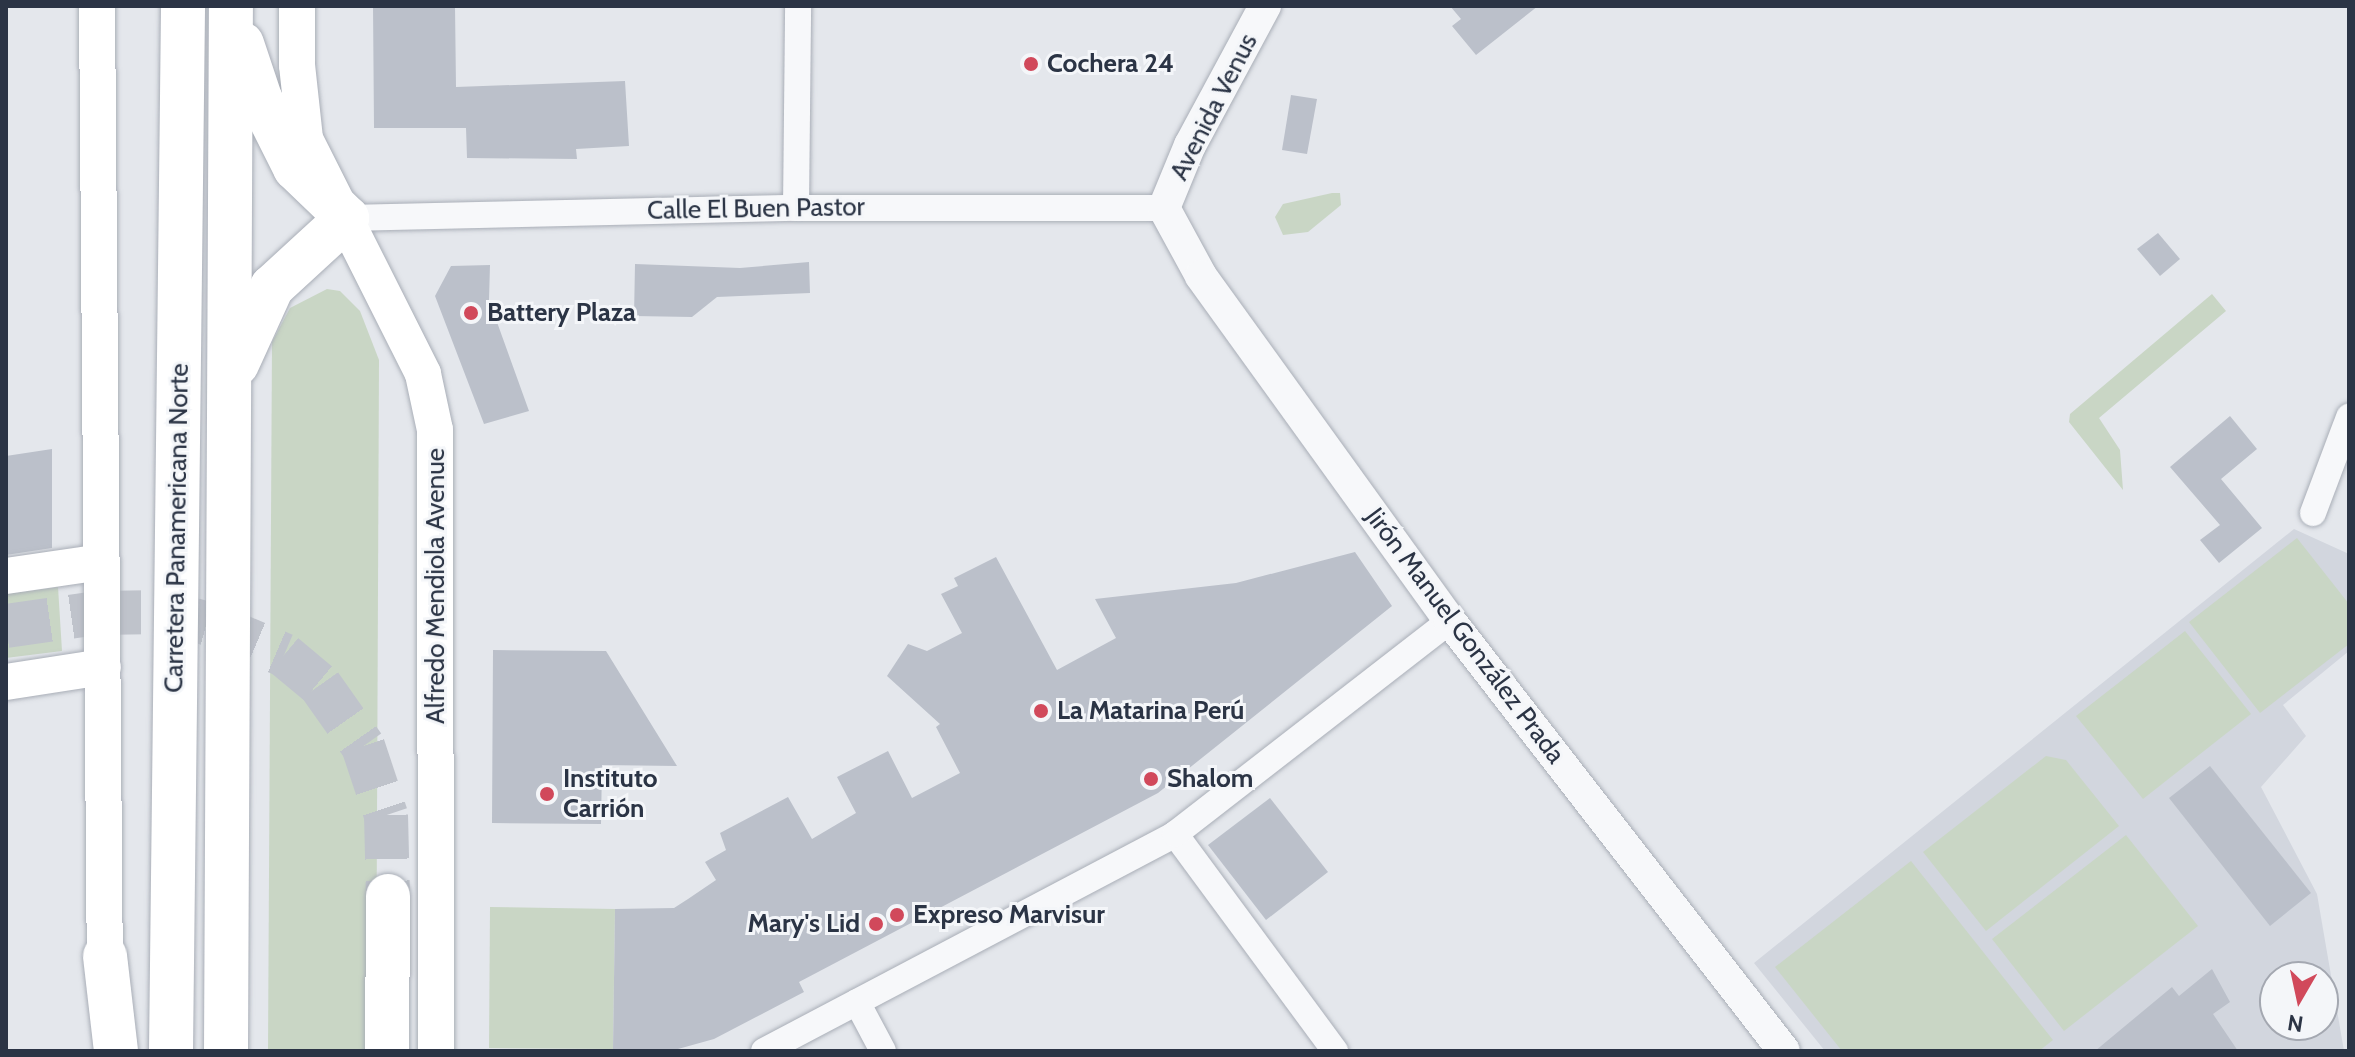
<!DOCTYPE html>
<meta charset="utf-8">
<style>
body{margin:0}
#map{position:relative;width:2355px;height:1057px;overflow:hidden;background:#e4e7ec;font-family:Cabin,sans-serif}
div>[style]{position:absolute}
.built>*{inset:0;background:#d2d6de}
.green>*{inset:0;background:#c9d6c5}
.building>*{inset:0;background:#bbc0ca}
.motorway-tunnel>*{height:44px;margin-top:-22px;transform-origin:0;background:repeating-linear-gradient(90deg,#bfc3cb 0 44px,transparent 0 66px)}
.roads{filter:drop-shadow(0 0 2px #a9aeb7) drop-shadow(0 0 2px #a9aeb7)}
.minor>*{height:26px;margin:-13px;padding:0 13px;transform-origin:13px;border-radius:13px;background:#f7f8fa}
.tertiary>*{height:32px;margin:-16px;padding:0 16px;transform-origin:16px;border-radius:16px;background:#f7f8fa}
.secondary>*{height:36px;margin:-18px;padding:0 18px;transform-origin:18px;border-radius:18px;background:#fff}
.motorway>*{height:44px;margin:-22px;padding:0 22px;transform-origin:22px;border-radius:22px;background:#fff}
.dots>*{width:22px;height:22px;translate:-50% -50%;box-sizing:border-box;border:4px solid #f4f6f9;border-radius:50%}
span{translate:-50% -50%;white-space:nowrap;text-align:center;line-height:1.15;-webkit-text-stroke:6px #f4f6f9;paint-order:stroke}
.poi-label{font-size:26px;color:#2b3445;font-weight:700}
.left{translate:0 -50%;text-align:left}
.right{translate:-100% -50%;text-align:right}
.street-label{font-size:26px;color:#2b3445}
.frame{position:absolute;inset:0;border:8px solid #2b3445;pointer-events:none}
.north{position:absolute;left:2259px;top:961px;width:80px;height:80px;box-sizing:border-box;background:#f4f6f9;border:2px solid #a4a8b1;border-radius:50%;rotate:189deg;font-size:22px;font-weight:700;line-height:32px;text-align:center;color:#2b3445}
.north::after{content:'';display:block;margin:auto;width:28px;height:36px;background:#d1495b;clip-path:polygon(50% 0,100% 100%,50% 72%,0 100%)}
</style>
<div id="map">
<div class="built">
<i style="clip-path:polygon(evenodd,2294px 529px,2349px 554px,2349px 651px,2283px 705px,2306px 736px,2261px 787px,2317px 894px,2344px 1051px,1825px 1051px,1754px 963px,2294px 529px,2275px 977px,2323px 977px,2323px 1025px,2275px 1025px,2275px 977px)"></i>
</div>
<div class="green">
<i style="clip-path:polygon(1332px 193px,1340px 193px,1341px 205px,1308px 232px,1283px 235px,1275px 217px,1283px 204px)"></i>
<i style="clip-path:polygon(327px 289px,340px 291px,360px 311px,379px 360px,376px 1051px,268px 1051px,272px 342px,290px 308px)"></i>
<i style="clip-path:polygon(2212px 294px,2226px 311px,2099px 418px,2120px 450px,2123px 490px,2069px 422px,2070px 414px)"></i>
<i style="clip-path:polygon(2297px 538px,2349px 604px,2349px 644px,2260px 713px,2189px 622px)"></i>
<i style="clip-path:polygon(58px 587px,62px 651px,6px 658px,6px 594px)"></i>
<i style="clip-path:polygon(2185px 631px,2251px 714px,2143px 799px,2076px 716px)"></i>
<i style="clip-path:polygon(2046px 756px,2066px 760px,2119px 826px,1986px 931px,1923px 852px)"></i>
<i style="clip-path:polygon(2126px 835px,2198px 926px,2064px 1031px,1992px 939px)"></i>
<i style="clip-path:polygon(1911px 861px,2053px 1040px,2039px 1051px,1842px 1051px,1775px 967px)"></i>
<i style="clip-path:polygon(490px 907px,615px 909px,613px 1049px,489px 1048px)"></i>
</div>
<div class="building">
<i style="clip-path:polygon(373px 6px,455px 6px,456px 87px,625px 81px,629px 146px,576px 149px,577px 159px,467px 158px,466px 128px,374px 128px)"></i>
<i style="clip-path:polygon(1450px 6px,1538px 6px,1476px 55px,1452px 26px,1461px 19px)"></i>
<i style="clip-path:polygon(1291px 95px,1317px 99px,1307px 154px,1282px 150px)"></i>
<i style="clip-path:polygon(2158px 233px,2180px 259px,2160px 276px,2137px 249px)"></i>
<i style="clip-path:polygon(809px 262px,810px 293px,717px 297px,692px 317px,634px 316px,635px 264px,740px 268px)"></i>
<i style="clip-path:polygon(490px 265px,489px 300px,529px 411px,484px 424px,435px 296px,451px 266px)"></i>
<i style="clip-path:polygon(2230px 416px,2257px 449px,2221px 479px,2262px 528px,2219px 563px,2200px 540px,2220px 525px,2170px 467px)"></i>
<i style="clip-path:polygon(52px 449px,52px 548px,6px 555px,6px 456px)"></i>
<i style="clip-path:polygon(1355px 552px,1392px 606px,1158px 793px,799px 982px,804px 992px,714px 1039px,678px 1049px,613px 1049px,615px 909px,674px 908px,688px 899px,716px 880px,705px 862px,726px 850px,720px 833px,788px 797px,812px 839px,856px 813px,837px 777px,888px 751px,912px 798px,960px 773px,936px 727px,940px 724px,887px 676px,908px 644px,927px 651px,962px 633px,941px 594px,958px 586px,954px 578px,996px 557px,1057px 670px,1116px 638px,1095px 599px,1236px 583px)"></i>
<i style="clip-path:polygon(493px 650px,606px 651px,677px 766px,602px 765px,601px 824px,492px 823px)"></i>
<i style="clip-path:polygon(2210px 766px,2311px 893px,2270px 926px,2169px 798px)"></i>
<i style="clip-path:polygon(1270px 798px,1328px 872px,1266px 920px,1208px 845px)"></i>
<i style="clip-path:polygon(2212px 969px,2230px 1002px,2213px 1014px,2238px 1051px,2095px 1051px,2172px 987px,2179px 996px)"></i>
</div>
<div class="motorway-tunnel">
<i style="left:6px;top:626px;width:92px;rotate:-8.1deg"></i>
<i style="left:97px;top:613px;width:67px;rotate:-0.9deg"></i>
<i style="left:164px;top:612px;width:54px;rotate:15.1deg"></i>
<i style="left:216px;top:626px;width:74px;rotate:23.1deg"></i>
<i style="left:284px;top:655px;width:47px;rotate:39.8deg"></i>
<i style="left:320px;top:685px;width:75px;rotate:54.8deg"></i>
<i style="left:363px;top:746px;width:73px;rotate:71.6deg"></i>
<i style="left:386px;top:815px;width:81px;rotate:88.6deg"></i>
</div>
<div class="roads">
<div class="minor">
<i style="left:796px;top:208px;width:202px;rotate:-89.4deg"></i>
<i style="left:347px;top:218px;width:449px;rotate:-1.3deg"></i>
<i style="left:796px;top:208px;width:368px"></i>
<i style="left:2313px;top:513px;width:103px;rotate:-69.4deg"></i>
<i style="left:1175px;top:834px;width:270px;rotate:53.6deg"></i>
<i style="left:857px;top:1002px;width:55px;rotate:62deg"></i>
<i style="left:764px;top:1051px;width:465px;rotate:-27.8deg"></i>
<i style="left:1175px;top:834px;width:348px;rotate:-37.8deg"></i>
</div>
<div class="tertiary">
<i style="left:1265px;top:6px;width:158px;rotate:118.3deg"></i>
<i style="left:1190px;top:145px;width:68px;rotate:112.4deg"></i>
<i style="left:1164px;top:208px;width:77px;rotate:61.4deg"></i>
<i style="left:1201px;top:276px;width:425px;rotate:54.2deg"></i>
<i style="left:1450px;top:621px;width:544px;rotate:52.16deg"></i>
</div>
<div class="secondary">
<i style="left:97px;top:6px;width:978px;rotate:89.53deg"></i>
<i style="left:297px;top:6px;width:59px;rotate:90deg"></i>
<i style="left:297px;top:65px;width:74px;rotate:83.8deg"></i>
<i style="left:305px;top:139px;width:263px;rotate:63.3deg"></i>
<i style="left:423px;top:374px;width:57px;rotate:77.9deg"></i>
<i style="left:435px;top:430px;width:621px;rotate:89.91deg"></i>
<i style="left:6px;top:576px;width:97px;rotate:-8.3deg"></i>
<i style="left:6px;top:682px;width:98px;rotate:-8.8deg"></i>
</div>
<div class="motorway">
<i style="left:237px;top:364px;width:85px;rotate:-65.6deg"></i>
<i style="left:272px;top:287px;width:102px;rotate:-42.6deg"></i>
<i style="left:347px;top:218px;width:72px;rotate:-136.1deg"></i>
<i style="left:295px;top:168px;width:78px;rotate:-116.6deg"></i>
<i style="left:260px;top:98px;width:57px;rotate:-108.4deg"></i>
<i style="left:105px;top:956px;width:96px;rotate:83.4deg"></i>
<i style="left:171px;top:1051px;width:1045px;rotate:-89.34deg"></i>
<i style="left:226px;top:1051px;width:1045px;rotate:-89.73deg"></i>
<i style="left:387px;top:1051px;width:155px;rotate:-89.6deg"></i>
</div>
</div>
<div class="dots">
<i style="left:1031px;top:64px;background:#d1495b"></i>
<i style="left:471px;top:313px;background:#d1495b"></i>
<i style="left:1041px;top:711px;background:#d1495b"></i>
<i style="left:1151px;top:779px;background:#d1495b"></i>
<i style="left:547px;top:794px;background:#d1495b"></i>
<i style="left:897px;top:915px;background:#d1495b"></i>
<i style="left:876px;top:924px;background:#d1495b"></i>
</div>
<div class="poi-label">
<span class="left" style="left:1047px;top:64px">Cochera 24</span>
<span class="left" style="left:487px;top:313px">Battery Plaza</span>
<span class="left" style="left:1057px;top:711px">La Matarina Perú</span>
<span class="left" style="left:563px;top:794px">Instituto<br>Carrión</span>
<span class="left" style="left:1167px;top:779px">Shalom</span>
<span class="left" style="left:913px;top:915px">Expreso Marvisur</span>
<span class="right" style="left:860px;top:924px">Mary's Lid</span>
</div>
<div class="street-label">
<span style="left:1214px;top:107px;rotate:-63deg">Avenida Venus</span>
<span style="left:756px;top:209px;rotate:-1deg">Calle El Buen Pastor</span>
<span style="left:177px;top:528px;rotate:-89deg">Carretera Panamericana Norte</span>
<span style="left:436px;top:586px;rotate:-90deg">Alfredo Mendiola Avenue</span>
<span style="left:1465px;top:636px;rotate:53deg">Jirón Manuel González Prada</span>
</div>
<div class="frame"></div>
<div class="north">N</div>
</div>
